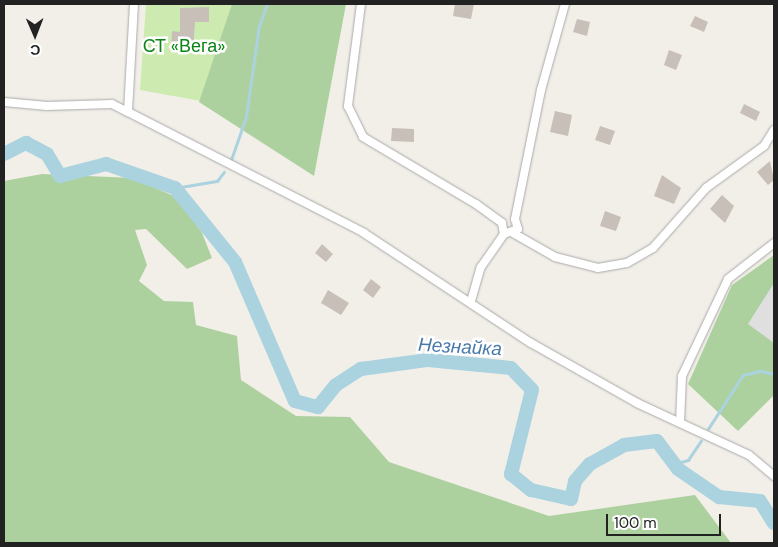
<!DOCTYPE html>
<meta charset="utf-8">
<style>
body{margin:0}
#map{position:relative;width:778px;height:547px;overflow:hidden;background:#f2efe9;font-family:"DM Sans",sans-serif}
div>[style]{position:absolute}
.residential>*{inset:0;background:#e0dfdf}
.grass>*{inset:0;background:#cdebb0}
.forest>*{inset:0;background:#add19e}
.stream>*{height:2.5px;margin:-1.25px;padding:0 1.25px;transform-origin:1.25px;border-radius:1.25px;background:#aad3df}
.river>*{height:14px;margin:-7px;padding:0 7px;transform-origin:7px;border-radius:7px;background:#aad3df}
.building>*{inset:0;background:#c7bfb8}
.roads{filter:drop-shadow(0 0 1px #a9a9a9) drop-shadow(0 0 1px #a9a9a9)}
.minor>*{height:8px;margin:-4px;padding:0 4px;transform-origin:4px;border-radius:4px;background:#fff}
span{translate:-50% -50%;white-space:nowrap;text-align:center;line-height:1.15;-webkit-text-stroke:5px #fff;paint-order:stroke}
.park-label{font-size:18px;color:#0c8416}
.water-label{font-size:19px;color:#4a7aab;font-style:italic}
.frame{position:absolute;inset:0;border:5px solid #222;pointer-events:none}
.north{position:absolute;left:10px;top:10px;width:50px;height:50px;-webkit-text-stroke:4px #fff;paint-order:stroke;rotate:179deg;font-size:14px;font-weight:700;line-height:20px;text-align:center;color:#222}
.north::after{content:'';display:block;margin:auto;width:18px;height:22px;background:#222;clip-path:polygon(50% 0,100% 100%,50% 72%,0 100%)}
.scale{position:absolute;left:606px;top:514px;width:115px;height:22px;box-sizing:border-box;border:2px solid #222;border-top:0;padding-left:6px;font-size:15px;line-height:18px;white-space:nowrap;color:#222;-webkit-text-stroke:4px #fff;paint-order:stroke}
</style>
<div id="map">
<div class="residential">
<i style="clip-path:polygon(774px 274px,774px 359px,736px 322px)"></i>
</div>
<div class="grass">
<i style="clip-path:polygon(146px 4px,240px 4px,212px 103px,140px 90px)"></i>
</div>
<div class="forest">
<i style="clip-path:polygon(232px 4px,346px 4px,314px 176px,199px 102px)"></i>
<i style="clip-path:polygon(42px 174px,133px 178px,178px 198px,202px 233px,212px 258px,187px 269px,146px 229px,135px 230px,147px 265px,139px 281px,164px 301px,193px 302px,196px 325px,237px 336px,241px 380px,296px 416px,350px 417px,389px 462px,549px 516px,695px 495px,731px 543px,4px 543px,4px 181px)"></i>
<i style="clip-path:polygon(774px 255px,774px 283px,748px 324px,774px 343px,774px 395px,738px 431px,688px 384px,732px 285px)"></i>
</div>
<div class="stream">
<i style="left:231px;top:160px;width:46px;rotate:-70.8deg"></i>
<i style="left:246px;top:117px;width:92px;rotate:-81.9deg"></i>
<i style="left:259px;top:26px;width:23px;rotate:-70deg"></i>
<i style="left:175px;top:188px;width:43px;rotate:-9.5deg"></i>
<i style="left:217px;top:181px;width:11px;rotate:-52deg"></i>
<i style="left:708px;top:429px;width:64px;rotate:-57.1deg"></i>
<i style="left:743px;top:375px;width:18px;rotate:-13deg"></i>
<i style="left:761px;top:371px;width:13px;rotate:13deg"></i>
<i style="left:674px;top:464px;width:15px;rotate:-16deg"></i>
<i style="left:688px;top:460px;width:23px;rotate:-56deg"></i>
</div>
<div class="river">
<i style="left:4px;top:154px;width:25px;rotate:-27deg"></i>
<i style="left:26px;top:143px;width:24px;rotate:28deg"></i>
<i style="left:47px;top:154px;width:26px;rotate:59deg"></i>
<i style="left:60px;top:176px;width:48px;rotate:-14.6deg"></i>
<i style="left:106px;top:164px;width:73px;rotate:19.2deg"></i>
<i style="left:175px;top:188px;width:95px;rotate:51deg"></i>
<i style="left:235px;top:262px;width:151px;rotate:66.7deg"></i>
<i style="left:295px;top:401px;width:24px;rotate:15deg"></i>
<i style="left:318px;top:407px;width:28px;rotate:-51deg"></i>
<i style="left:336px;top:385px;width:30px;rotate:-33deg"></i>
<i style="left:361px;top:369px;width:68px;rotate:-7.7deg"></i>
<i style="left:428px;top:360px;width:83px;rotate:5.5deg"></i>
<i style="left:511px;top:368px;width:30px;rotate:46deg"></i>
<i style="left:532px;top:390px;width:87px;rotate:104deg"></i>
<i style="left:511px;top:474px;width:26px;rotate:39deg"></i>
<i style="left:531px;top:490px;width:41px;rotate:12.7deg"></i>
<i style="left:571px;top:499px;width:18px;rotate:-77deg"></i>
<i style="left:575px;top:481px;width:23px;rotate:-49deg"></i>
<i style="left:590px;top:464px;width:39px;rotate:-29deg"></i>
<i style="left:624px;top:445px;width:33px;rotate:-7deg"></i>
<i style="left:657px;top:441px;width:35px;rotate:53deg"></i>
<i style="left:678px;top:469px;width:50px;rotate:34.3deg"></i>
<i style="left:719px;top:497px;width:41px;rotate:5.6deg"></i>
<i style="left:760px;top:501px;width:26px;rotate:58deg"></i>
</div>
<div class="building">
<i style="clip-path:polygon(455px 4px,474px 4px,471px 19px,453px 16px)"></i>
<i style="clip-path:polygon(209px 7px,209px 22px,195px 22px,193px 51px,171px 50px,172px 31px,180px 32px,180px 8px)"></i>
<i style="clip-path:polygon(695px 16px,708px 22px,704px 32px,690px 26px)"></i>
<i style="clip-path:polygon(577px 19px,590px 22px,587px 36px,573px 32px)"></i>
<i style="clip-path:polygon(669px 50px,682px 55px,676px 70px,664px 65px)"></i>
<i style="clip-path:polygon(744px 104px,760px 112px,756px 121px,740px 113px)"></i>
<i style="clip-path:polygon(555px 111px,572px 115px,568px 136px,550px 132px)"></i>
<i style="clip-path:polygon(600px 126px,615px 131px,610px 145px,595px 140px)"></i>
<i style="clip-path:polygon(392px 128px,414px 129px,414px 142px,391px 141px)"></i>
<i style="clip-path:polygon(770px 161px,774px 180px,768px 185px,757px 172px)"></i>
<i style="clip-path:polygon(662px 175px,681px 188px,674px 204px,654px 196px)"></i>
<i style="clip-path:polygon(722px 195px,734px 206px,725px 223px,710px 209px)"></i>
<i style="clip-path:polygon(605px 211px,621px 217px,616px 231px,600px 226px)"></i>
<i style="clip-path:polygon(322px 244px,333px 254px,326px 262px,315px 253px)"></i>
<i style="clip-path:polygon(371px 279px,381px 287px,373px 298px,363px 290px)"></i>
<i style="clip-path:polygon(328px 290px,349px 303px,341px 315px,321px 303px)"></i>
</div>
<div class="roads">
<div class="minor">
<i style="left:134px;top:4px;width:108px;rotate:93.2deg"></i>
<i style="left:128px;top:112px;width:265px;rotate:27.1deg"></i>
<i style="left:364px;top:233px;width:200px;rotate:33.4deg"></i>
<i style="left:531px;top:343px;width:122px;rotate:29.5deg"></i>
<i style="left:637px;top:403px;width:123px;rotate:24.9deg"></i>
<i style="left:749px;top:455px;width:33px;rotate:40deg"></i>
<i style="left:361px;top:4px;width:103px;rotate:97.3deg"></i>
<i style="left:348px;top:106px;width:34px;rotate:64deg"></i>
<i style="left:363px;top:137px;width:131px;rotate:30.7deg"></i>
<i style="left:476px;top:204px;width:32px;rotate:36deg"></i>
<i style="left:502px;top:223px;width:11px;rotate:80deg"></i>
<i style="left:4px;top:102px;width:43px;rotate:5.3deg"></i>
<i style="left:47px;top:106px;width:65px;rotate:-1.8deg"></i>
<i style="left:112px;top:104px;width:18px;rotate:27deg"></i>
<i style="left:513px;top:233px;width:48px;rotate:29.7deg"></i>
<i style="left:555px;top:257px;width:44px;rotate:14.3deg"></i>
<i style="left:598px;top:268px;width:29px;rotate:-10deg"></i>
<i style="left:627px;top:263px;width:30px;rotate:-30deg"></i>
<i style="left:653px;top:248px;width:80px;rotate:-48.5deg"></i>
<i style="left:706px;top:188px;width:72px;rotate:-35.9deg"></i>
<i style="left:764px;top:146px;width:19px;rotate:-58deg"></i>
<i style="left:471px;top:301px;width:35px;rotate:-74deg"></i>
<i style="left:481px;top:267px;width:40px;rotate:-55.1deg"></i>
<i style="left:504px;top:234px;width:15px;rotate:-20deg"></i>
<i style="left:518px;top:229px;width:10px;rotate:-107deg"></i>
<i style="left:515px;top:219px;width:132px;rotate:-78.6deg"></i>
<i style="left:541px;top:90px;width:89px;rotate:-74.4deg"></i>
<i style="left:680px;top:423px;width:47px;rotate:-87.6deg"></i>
<i style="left:682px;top:376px;width:107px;rotate:-64.6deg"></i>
<i style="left:728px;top:279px;width:58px;rotate:-38deg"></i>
</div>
</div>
<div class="park-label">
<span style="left:184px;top:46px">СТ «Вега»</span>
</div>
<div class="water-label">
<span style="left:460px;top:347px;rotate:3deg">Незнайка</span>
</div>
<div class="frame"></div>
<div class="north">С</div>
<div class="scale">100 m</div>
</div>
